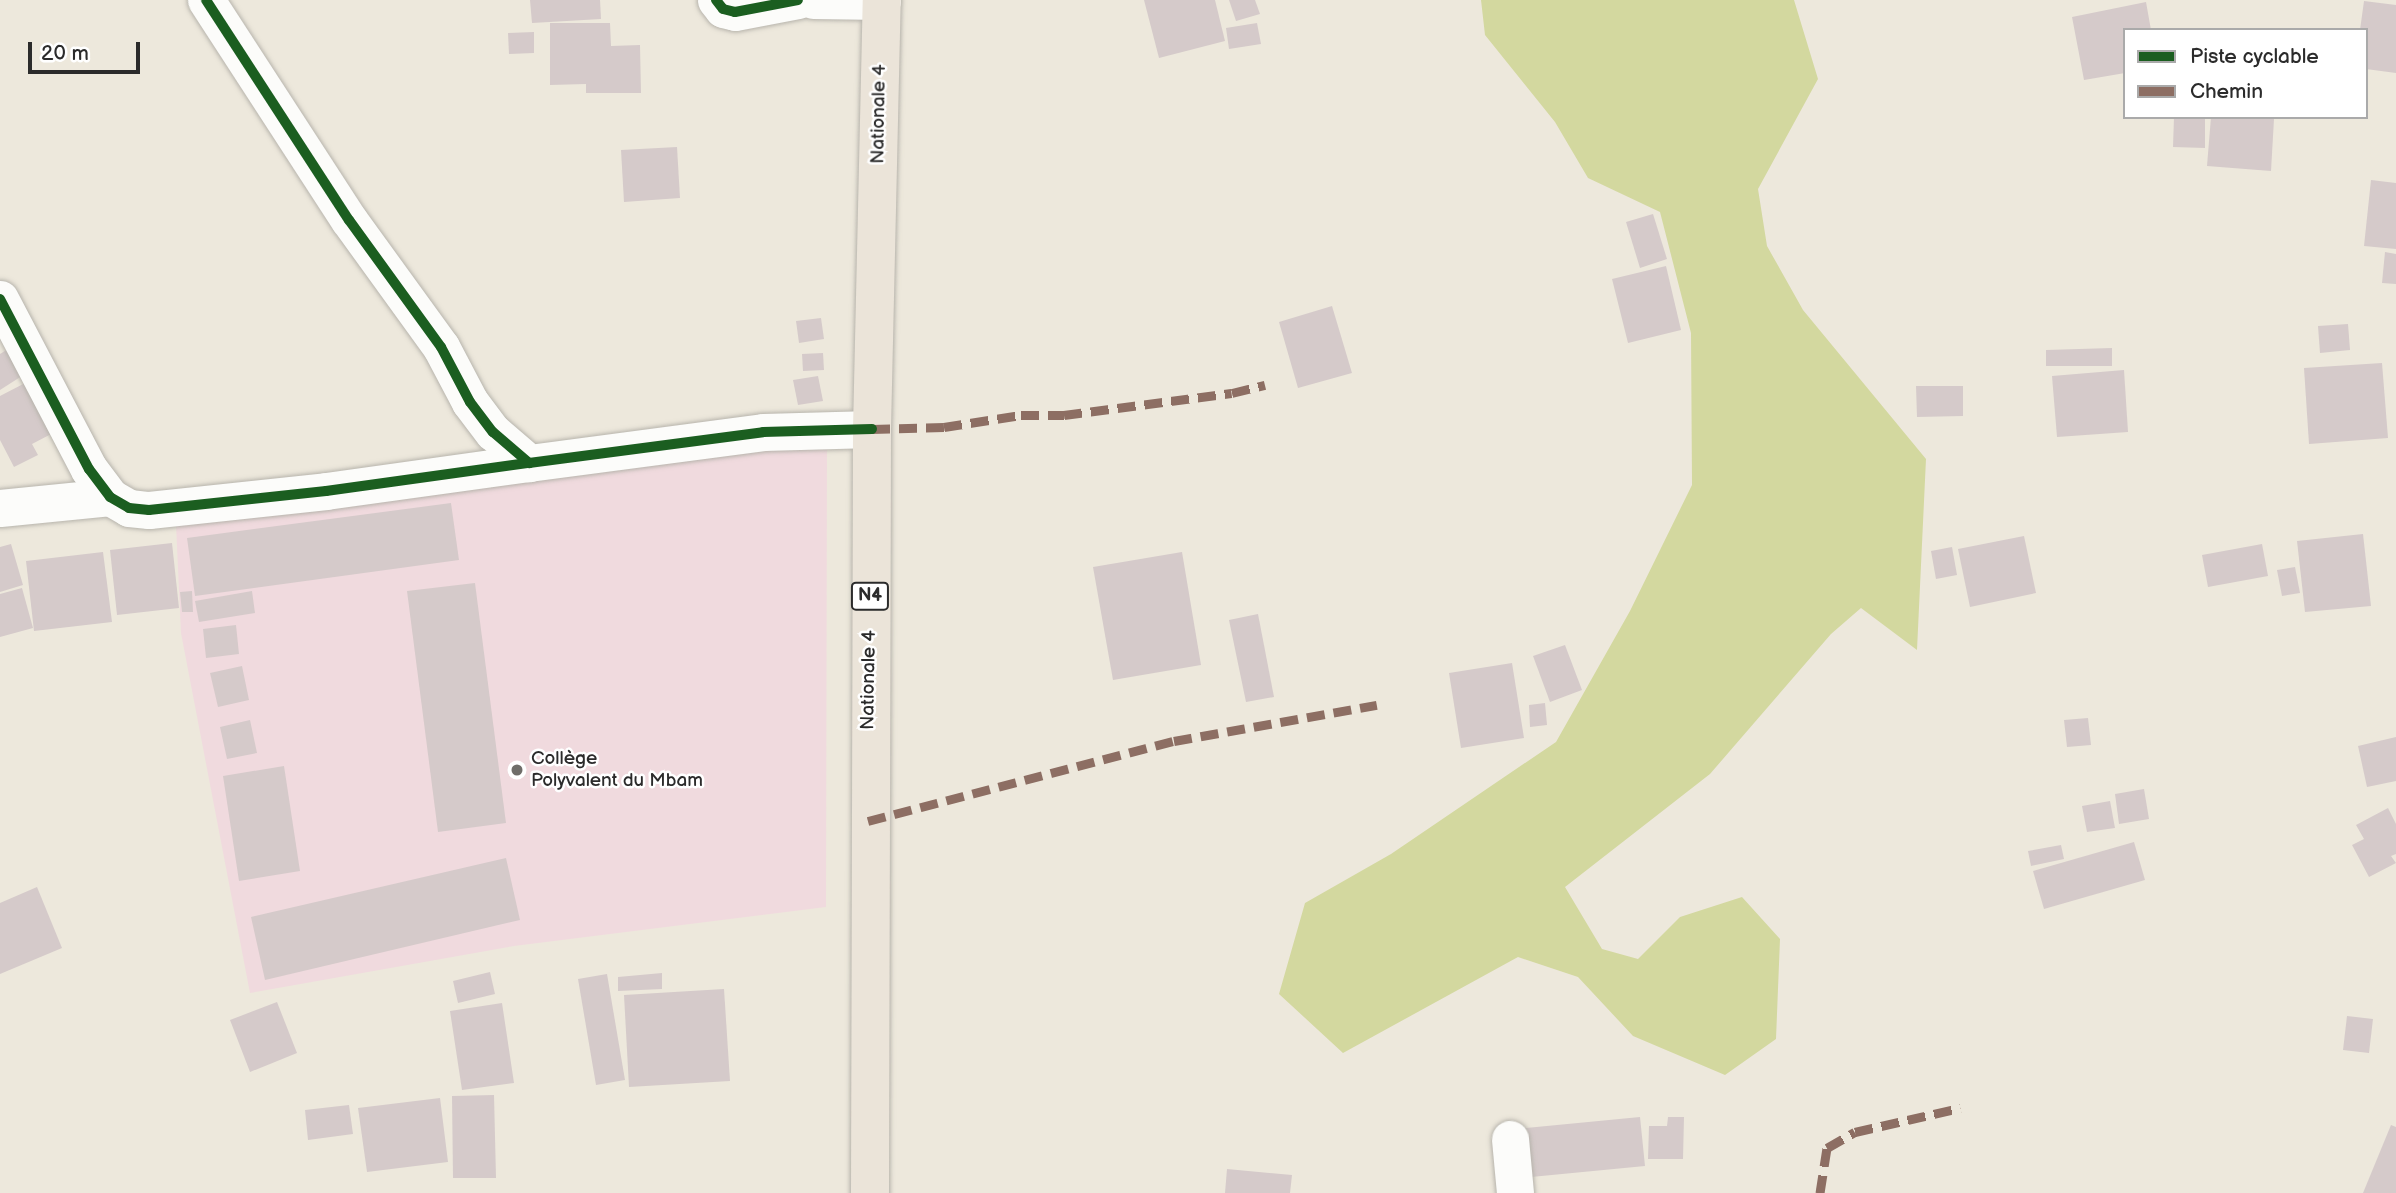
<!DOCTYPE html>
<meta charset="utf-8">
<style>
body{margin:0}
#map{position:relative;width:2396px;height:1193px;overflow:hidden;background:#ede8dc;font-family:"Balsamiq Sans",sans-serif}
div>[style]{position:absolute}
.built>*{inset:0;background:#f0dade}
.green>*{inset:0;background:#d3d89f}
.building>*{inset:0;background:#d5caca}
.roads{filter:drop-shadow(0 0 2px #b7b4ac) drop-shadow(0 0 2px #b7b4ac)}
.street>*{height:37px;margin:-18.5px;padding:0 18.5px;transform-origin:18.5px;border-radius:18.5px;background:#fcfcfa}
.highway>*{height:38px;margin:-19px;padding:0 19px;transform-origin:19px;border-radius:19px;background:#ebe4d9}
.quiet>*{height:9px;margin-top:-4.5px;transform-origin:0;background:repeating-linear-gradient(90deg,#8d6e63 0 18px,transparent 0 27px)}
.cycleway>*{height:10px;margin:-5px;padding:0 5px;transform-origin:5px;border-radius:5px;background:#1b5e20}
.dots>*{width:19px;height:19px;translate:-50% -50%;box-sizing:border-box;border:4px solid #fff;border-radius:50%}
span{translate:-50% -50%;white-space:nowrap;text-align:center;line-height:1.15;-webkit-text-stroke:5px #fff;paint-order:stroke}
.shield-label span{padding:2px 5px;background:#fff;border:2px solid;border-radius:5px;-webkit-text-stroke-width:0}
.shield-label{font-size:18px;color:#2b2b2b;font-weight:700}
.street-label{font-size:19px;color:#2b2b2b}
.poi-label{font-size:19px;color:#2b2b2b}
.left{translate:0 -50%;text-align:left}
.legend{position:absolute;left:2123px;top:28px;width:245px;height:91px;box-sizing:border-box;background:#fff;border:2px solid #aaa;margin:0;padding:9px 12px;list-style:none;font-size:21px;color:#2b2b2b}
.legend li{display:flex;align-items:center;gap:14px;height:35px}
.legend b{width:35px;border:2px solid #aaa}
.scale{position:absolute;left:28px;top:42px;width:112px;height:32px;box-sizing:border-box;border:4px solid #2b2b2b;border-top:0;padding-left:9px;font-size:21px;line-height:24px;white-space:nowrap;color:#2b2b2b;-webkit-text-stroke:5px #fff;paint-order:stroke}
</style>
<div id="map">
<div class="built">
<i style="clip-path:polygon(827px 446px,826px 907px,514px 946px,250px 993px,181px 633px,176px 524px,680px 455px)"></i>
</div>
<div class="green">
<i style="clip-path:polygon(1481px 0,1794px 0,1818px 79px,1758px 189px,1767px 246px,1803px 310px,1926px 459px,1917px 650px,1861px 608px,1831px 634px,1710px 774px,1565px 887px,1602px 949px,1638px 959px,1680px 917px,1742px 897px,1780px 939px,1776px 1039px,1725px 1075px,1633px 1036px,1578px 977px,1518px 957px,1343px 1053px,1279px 994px,1305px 903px,1391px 854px,1556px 742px,1630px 611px,1692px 485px,1691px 333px,1660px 212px,1588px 178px,1555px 122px,1485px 35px)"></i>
</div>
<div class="building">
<i style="clip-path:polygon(530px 0,600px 0,601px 19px,532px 23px)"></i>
<i style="clip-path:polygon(1144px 0,1215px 0,1225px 41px,1159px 58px)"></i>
<i style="clip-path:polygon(1229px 0,1255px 0,1260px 14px,1236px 21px)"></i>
<i style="clip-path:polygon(2364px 1px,2396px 5px,2396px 73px,2366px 69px,2366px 30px,2360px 30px)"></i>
<i style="clip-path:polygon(2146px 2px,2151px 30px,2125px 30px,2125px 73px,2084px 80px,2072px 17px)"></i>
<i style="clip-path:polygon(550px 23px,610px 23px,611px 46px,640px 45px,641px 93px,586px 93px,586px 84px,550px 85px)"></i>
<i style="clip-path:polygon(1257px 23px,1261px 44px,1229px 49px,1226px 28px)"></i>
<i style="clip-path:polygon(534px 32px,534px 53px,509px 54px,508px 33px)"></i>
<i style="clip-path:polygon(2174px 117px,2205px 117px,2205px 148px,2173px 147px)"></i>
<i style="clip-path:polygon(2211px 117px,2274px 119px,2271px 171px,2207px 166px)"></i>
<i style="clip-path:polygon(677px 147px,680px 198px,624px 202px,621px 150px)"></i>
<i style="clip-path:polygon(2371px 180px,2396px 183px,2396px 249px,2364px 246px)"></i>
<i style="clip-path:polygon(1653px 214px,1667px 259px,1640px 268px,1626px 222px)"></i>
<i style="clip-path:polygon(2385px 252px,2396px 254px,2396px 284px,2382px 283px)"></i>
<i style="clip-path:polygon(1666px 266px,1681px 330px,1628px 343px,1612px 279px)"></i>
<i style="clip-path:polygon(1332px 306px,1352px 373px,1298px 388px,1279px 322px)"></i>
<i style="clip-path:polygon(821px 318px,824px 339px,799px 343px,796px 321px)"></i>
<i style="clip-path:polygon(2348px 324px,2350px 350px,2320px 353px,2318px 326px)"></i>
<i style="clip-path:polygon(2112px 348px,2112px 366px,2046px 366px,2046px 350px)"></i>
<i style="clip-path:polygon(8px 349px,25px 374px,0 390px,0 354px)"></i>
<i style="clip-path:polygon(823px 353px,824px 370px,803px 371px,802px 354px)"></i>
<i style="clip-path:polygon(2382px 363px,2388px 438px,2309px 444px,2304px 368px)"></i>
<i style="clip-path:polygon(2124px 370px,2128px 432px,2057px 437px,2052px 376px)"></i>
<i style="clip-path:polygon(818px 376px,823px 401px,798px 405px,793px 380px)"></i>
<i style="clip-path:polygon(29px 381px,55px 432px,32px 444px,38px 455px,14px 467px,0 440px,0 396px)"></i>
<i style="clip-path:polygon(1916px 386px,1963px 386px,1963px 416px,1917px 417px)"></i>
<i style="clip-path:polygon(451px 503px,459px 560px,195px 596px,187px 538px)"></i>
<i style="clip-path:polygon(2363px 534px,2371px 606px,2305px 612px,2297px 541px)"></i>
<i style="clip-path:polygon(2024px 536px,2036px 593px,1970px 607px,1958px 549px)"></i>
<i style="clip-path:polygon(172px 543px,179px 608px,117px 615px,110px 550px)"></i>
<i style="clip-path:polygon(11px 544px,23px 585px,0 592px,0 547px)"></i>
<i style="clip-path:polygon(2262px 544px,2268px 576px,2208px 587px,2202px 555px)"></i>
<i style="clip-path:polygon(1952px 547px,1957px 575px,1936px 579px,1931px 551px)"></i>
<i style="clip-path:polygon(103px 552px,112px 622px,34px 631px,26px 561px)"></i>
<i style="clip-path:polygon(1182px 552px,1201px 665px,1113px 680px,1093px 567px)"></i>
<i style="clip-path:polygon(2295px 567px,2300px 593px,2282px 596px,2277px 570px)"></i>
<i style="clip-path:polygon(475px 583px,506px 823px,438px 832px,407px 591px)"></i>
<i style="clip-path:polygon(22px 588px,33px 628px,0 637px,0 594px)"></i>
<i style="clip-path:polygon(192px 591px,193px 612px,182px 612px,180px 592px)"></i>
<i style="clip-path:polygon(252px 591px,255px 613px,199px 622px,195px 601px)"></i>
<i style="clip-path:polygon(1258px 614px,1274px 697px,1246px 702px,1229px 620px)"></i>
<i style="clip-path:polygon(236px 625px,239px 654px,206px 658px,203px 629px)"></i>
<i style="clip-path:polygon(1565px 645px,1582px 690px,1550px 702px,1533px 656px)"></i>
<i style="clip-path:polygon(1512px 663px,1524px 738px,1461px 748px,1449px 673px)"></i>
<i style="clip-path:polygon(242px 666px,249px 700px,218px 707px,210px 673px)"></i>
<i style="clip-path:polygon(1545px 703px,1547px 725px,1530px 727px,1529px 705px)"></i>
<i style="clip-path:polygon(2088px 718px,2091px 745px,2067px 747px,2064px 720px)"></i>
<i style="clip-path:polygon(250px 720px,257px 753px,227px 759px,220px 727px)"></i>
<i style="clip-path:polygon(2396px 737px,2396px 781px,2367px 787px,2358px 746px)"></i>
<i style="clip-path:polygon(284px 766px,300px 871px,239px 881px,223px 776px)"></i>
<i style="clip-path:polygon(2144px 789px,2149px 819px,2119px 824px,2115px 794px)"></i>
<i style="clip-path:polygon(2110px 801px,2115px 828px,2087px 832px,2082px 806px)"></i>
<i style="clip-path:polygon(2388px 808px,2396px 824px,2396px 854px,2391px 856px,2396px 863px,2369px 877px,2352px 845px,2364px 839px,2356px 825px)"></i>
<i style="clip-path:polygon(2134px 842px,2145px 880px,2044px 909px,2033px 871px)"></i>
<i style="clip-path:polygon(2061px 845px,2064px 859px,2031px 866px,2028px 851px)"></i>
<i style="clip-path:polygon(506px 858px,520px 920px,265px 980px,251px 917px)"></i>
<i style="clip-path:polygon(37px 887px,62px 948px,0 974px,0 903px)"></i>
<i style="clip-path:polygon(490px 972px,495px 994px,458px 1003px,453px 981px)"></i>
<i style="clip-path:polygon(662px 973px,662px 989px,618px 991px,618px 977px)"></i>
<i style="clip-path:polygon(607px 974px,625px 1080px,596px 1085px,578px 979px)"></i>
<i style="clip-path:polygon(724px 989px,730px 1081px,629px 1087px,624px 995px)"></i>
<i style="clip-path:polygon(277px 1002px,297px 1053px,250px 1072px,230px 1020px)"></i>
<i style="clip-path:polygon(502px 1003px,514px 1083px,462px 1090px,450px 1011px)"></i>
<i style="clip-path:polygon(2347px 1016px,2373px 1019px,2369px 1053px,2343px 1050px)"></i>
<i style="clip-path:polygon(494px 1095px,496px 1178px,453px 1178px,452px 1096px)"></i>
<i style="clip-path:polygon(440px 1098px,448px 1162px,367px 1172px,358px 1108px)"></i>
<i style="clip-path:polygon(349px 1105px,353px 1134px,308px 1140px,305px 1110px)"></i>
<i style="clip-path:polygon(1640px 1117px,1645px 1166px,1531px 1177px,1526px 1128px)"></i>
<i style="clip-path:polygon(1668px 1117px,1684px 1117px,1683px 1159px,1648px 1159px,1649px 1126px,1667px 1126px)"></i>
<i style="clip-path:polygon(2391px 1125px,2396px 1127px,2396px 1193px,2363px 1193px)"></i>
<i style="clip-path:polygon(1227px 1169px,1292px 1175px,1290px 1193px,1225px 1193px)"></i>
</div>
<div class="roads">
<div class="street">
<i style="left:206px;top:0;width:262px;rotate:57deg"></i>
<i style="left:349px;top:220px;width:157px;rotate:54.1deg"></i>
<i style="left:441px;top:347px;width:62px;rotate:62.2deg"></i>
<i style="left:470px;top:402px;width:38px;rotate:53deg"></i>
<i style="left:493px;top:432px;width:48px;rotate:40.7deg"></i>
<i style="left:529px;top:463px;width:236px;rotate:-7.5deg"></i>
<i style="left:763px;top:432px;width:109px;rotate:-1.6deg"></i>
<i style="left:716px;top:0;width:11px;rotate:52deg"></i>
<i style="left:723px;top:9px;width:12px;rotate:14deg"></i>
<i style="left:735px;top:12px;width:64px;rotate:-10.8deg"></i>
<i style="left:813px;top:0;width:69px;rotate:0.8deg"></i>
<i style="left:0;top:299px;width:192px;rotate:62.4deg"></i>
<i style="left:89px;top:469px;width:35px;rotate:53deg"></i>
<i style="left:110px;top:497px;width:22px;rotate:30deg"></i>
<i style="left:129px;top:508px;width:20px;rotate:6deg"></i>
<i style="left:149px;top:510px;width:178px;rotate:-6.1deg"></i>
<i style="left:326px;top:491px;width:205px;rotate:-7.9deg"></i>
<i style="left:0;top:508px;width:111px;rotate:-5.7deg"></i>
<i style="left:1510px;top:1139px;width:54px;rotate:84.7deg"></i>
</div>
<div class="highway">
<i style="left:870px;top:1193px;width:764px;rotate:-89.85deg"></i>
<i style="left:872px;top:429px;width:429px;rotate:-88.7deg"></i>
</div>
</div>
<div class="quiet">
<i style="left:872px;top:429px;width:72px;rotate:-1.6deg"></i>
<i style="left:944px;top:427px;width:78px;rotate:-8.9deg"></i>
<i style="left:1021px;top:415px;width:43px"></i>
<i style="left:1064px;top:415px;width:169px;rotate:-7.5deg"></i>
<i style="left:1232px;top:393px;width:34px;rotate:-14deg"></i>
<i style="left:868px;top:821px;width:316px;rotate:-14.7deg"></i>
<i style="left:1174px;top:741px;width:206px;rotate:-10.1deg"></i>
<i style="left:1820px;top:1193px;width:46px;rotate:-81.2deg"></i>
<i style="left:1827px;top:1148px;width:32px;rotate:-30deg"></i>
<i style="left:1855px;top:1132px;width:108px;rotate:-12.9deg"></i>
</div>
<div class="cycleway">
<i style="left:206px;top:0;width:262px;rotate:57deg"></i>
<i style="left:349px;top:220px;width:157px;rotate:54.1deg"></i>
<i style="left:441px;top:347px;width:62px;rotate:62.2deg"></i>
<i style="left:470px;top:402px;width:38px;rotate:53deg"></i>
<i style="left:493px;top:432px;width:48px;rotate:40.7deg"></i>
<i style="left:529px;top:463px;width:236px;rotate:-7.5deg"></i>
<i style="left:763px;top:432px;width:109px;rotate:-1.6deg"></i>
<i style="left:716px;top:0;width:11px;rotate:52deg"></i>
<i style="left:723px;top:9px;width:12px;rotate:14deg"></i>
<i style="left:735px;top:12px;width:64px;rotate:-10.8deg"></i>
<i style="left:0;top:299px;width:192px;rotate:62.4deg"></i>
<i style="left:89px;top:469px;width:35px;rotate:53deg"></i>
<i style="left:110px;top:497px;width:22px;rotate:30deg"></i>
<i style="left:129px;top:508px;width:20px;rotate:6deg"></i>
<i style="left:149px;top:510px;width:178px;rotate:-6.1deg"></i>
<i style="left:326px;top:491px;width:205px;rotate:-7.9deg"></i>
</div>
<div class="dots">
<i style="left:517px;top:770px;background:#6f6d69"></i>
</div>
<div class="shield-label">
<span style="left:870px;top:596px">N4</span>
</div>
<div class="street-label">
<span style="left:879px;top:114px;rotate:-89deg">Nationale 4</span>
<span style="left:869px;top:680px;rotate:-89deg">Nationale 4</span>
</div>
<div class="poi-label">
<span class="left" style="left:531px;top:770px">Collège<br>Polyvalent du Mbam</span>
</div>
<ul class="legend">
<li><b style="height:9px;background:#1b5e20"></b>Piste cyclable</li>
<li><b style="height:9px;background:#8d6e63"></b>Chemin</li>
</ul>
<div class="scale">20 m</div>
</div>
